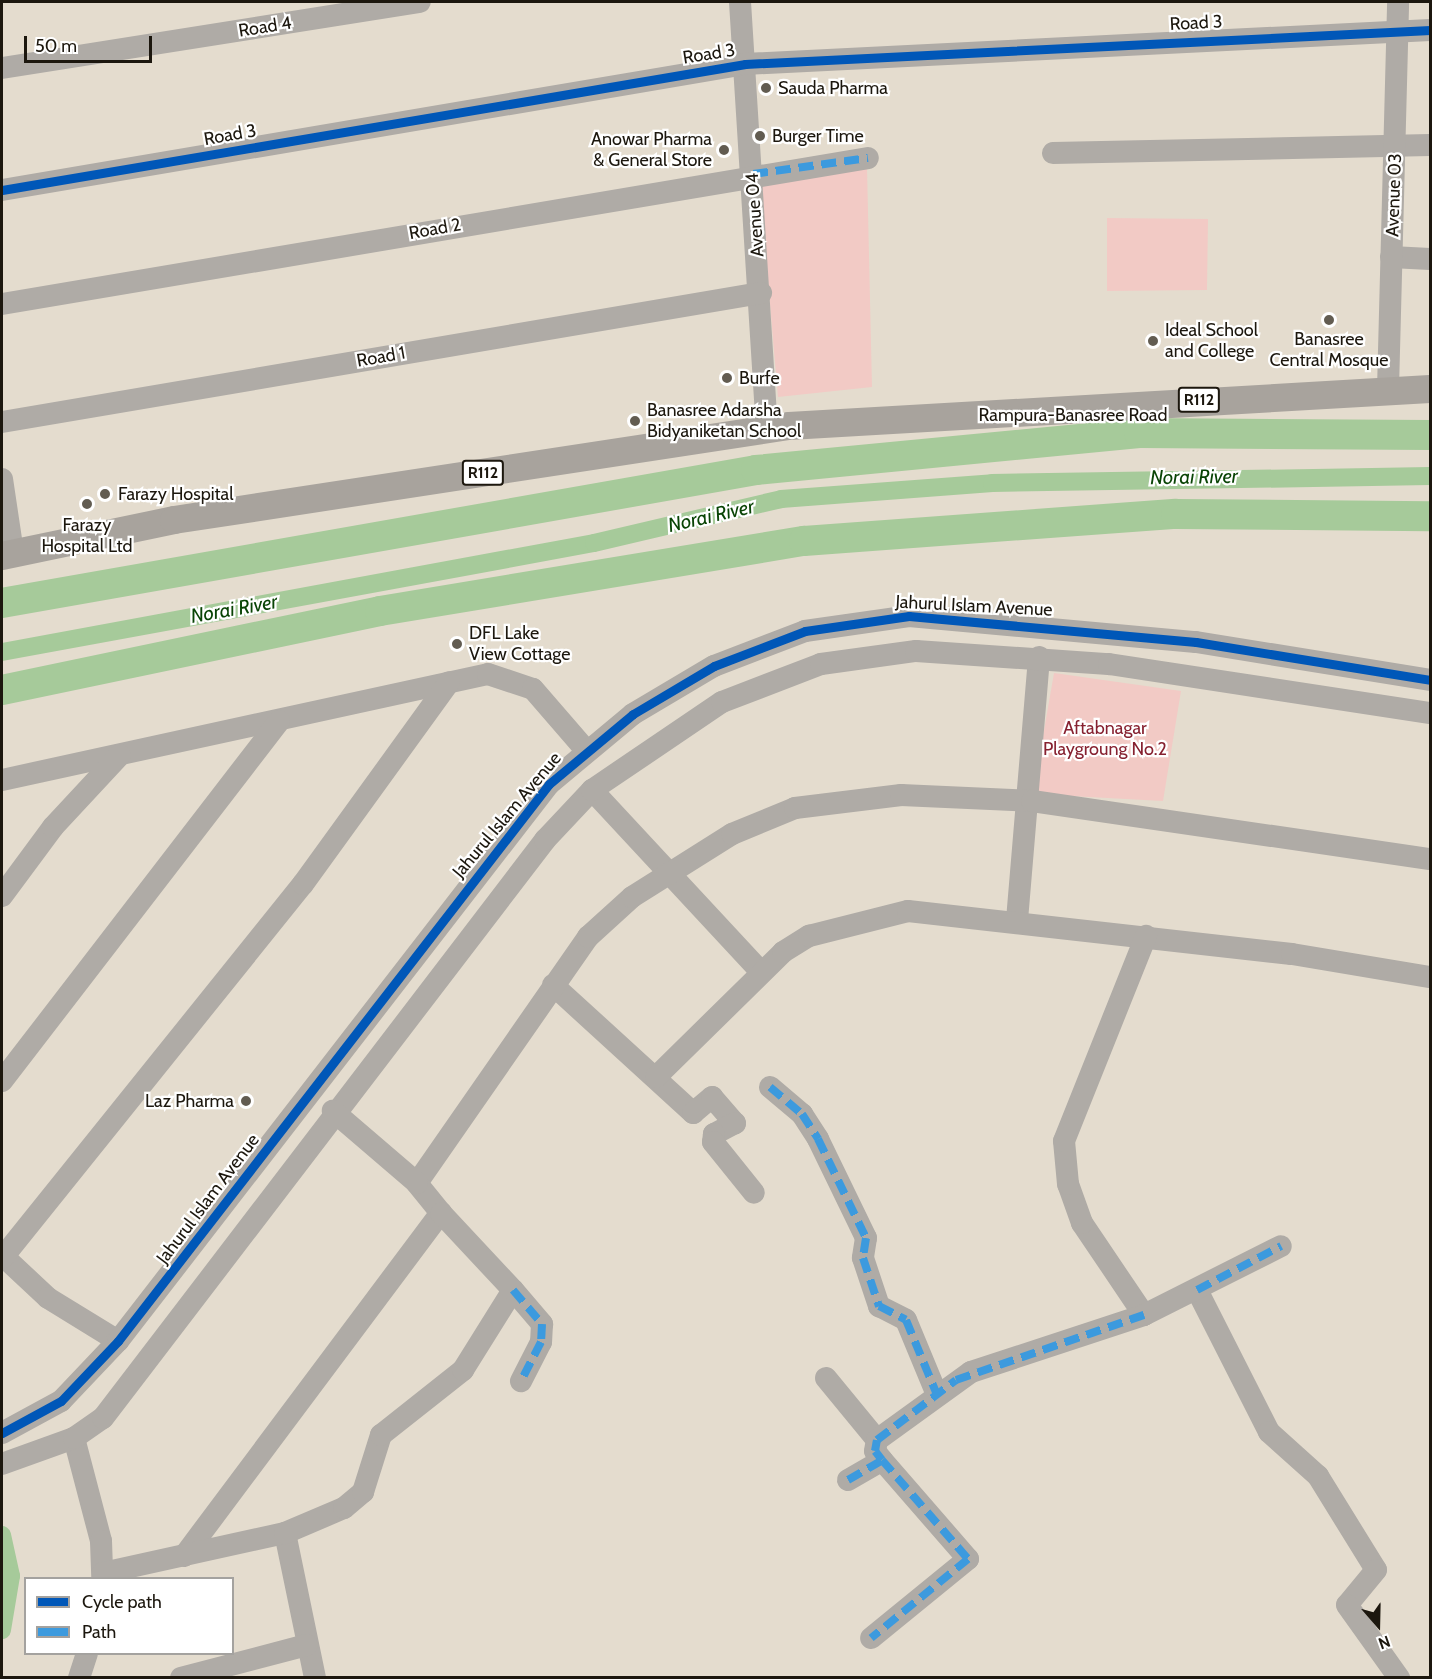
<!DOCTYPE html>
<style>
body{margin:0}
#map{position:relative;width:1432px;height:1679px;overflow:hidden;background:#e4dcce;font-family:Cabin,sans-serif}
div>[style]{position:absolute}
.green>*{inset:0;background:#f2cac5}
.canal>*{height:18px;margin:-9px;padding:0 9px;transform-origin:9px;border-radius:9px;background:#a6ca9a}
.river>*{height:30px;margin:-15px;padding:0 15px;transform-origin:15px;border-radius:15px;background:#a6ca9a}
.minor>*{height:22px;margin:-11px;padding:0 11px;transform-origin:11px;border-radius:11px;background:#afaba6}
.major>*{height:28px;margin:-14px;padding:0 14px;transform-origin:14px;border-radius:14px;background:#a8a39d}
.quiet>*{height:8px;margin-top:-4px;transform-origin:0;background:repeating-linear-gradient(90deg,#3c9ade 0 15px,transparent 0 23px)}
.cycleway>*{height:9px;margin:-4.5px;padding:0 4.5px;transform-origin:4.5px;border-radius:4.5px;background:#0057b8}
.dots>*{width:16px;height:16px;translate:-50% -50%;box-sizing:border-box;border:3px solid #fff;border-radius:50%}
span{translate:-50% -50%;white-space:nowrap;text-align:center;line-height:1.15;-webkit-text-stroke:4.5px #fff;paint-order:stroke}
.shield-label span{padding:2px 4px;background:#fff;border:2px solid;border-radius:4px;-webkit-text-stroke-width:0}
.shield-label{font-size:16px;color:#1c170e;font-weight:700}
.street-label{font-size:18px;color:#1c170e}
.poi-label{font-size:18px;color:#1c170e}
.left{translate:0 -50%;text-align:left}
.right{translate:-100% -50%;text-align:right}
.park-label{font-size:18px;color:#862130}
.water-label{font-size:20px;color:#094405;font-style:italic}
.frame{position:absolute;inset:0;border:3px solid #1c170e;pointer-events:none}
.legend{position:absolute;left:24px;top:1577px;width:210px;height:78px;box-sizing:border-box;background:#fff;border:2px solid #a4a29f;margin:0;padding:8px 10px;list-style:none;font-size:18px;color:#1c170e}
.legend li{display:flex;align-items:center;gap:12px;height:30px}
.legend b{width:30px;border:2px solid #a4a29f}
.north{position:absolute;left:1348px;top:1595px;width:60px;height:60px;-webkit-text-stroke:4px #fff;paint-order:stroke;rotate:160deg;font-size:16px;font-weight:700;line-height:24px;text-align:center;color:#1c170e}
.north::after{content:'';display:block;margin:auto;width:21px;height:27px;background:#1c170e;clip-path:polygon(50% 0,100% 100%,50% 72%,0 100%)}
.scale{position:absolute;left:24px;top:36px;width:128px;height:27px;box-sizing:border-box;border:3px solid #1c170e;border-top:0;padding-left:8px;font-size:18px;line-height:21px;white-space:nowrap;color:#1c170e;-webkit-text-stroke:4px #fff;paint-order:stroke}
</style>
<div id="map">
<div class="green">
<i style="clip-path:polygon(867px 168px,872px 387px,778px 397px,759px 177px)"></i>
<i style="clip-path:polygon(1107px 218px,1208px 219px,1207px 290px,1107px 291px)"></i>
<i style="clip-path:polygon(1054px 673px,1181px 691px,1163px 801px,1033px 794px)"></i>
</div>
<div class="canal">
<i style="left:2px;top:652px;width:602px;rotate:-10.43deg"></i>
<i style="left:594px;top:543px;width:192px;rotate:-13.2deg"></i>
<i style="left:781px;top:499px;width:212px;rotate:-4.3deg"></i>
<i style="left:992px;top:483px;width:438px;rotate:-0.9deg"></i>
<i style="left:2px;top:1535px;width:42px;rotate:77.6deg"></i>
<i style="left:11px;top:1576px;width:55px;rotate:99.5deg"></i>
</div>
<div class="river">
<i style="left:2px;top:603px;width:766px;rotate:-10deg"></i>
<i style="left:756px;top:470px;width:385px;rotate:-5.5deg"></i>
<i style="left:1139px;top:433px;width:291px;rotate:0.4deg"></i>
<i style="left:2px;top:690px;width:386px;rotate:-11.8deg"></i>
<i style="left:380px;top:611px;width:430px;rotate:-9.4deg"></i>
<i style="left:804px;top:541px;width:373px;rotate:-4.2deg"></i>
<i style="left:1176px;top:514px;width:254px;rotate:0.5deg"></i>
</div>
<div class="minor">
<i style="left:740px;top:2px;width:428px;rotate:86.4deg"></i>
<i style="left:2px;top:68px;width:423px;rotate:-9deg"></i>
<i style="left:1053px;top:153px;width:377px;rotate:-1.2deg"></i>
<i style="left:2px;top:190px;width:754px;rotate:-9.62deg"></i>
<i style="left:745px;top:64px;width:686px;rotate:-2.84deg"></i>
<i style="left:1391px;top:257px;width:39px;rotate:3deg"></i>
<i style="left:2px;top:304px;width:878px;rotate:-9.57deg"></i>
<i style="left:1388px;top:389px;width:387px;rotate:-88.5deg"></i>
<i style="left:2px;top:422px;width:770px;rotate:-9.65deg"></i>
<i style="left:2px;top:479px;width:75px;rotate:81.5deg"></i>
<i style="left:2px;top:780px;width:497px;rotate:-12.3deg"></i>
<i style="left:488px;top:674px;width:47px;rotate:18.4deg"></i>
<i style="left:533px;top:689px;width:79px;rotate:49.1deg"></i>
<i style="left:592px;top:790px;width:248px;rotate:47.1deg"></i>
<i style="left:2px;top:896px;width:86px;rotate:-53.5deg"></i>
<i style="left:53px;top:827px;width:98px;rotate:-47.1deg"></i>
<i style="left:1017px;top:920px;width:264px;rotate:-85.2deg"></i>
<i style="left:553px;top:985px;width:190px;rotate:42.4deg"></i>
<i style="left:693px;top:1113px;width:25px;rotate:-40deg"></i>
<i style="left:712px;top:1097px;width:35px;rotate:49deg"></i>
<i style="left:735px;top:1123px;width:24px;rotate:152deg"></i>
<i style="left:714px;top:1134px;width:8px;rotate:97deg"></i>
<i style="left:713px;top:1142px;width:65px;rotate:51.2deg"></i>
<i style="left:656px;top:1077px;width:178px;rotate:-44.5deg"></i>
<i style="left:783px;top:952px;width:31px;rotate:-32deg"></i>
<i style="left:809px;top:936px;width:102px;rotate:-14.2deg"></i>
<i style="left:908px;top:911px;width:386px;rotate:6.4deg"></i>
<i style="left:1292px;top:954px;width:140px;rotate:9.5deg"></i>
<i style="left:2px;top:1081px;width:454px;rotate:-52.4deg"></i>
<i style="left:770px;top:1087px;width:42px;rotate:40.2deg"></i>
<i style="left:802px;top:1114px;width:30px;rotate:57deg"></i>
<i style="left:818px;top:1139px;width:110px;rotate:64.1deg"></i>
<i style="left:866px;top:1238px;width:20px;rotate:99deg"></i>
<i style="left:863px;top:1258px;width:51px;rotate:71.6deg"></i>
<i style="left:879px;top:1306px;width:30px;rotate:27deg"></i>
<i style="left:906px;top:1320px;width:81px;rotate:67.5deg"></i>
<i style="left:417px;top:1183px;width:300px;rotate:-55.2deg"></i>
<i style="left:588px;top:937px;width:59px;rotate:-42.3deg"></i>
<i style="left:632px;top:897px;width:118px;rotate:-32.2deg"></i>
<i style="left:732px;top:834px;width:68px;rotate:-22.4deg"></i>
<i style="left:795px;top:808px;width:107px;rotate:-7deg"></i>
<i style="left:901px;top:795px;width:131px;rotate:2.6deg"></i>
<i style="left:1032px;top:801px;width:402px;rotate:8.3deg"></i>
<i style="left:2px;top:1255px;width:63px;rotate:43.1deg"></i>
<i style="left:48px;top:1298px;width:82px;rotate:31.6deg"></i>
<i style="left:3px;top:1257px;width:479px;rotate:-51.2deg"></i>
<i style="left:303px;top:884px;width:249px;rotate:-54.1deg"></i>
<i style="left:513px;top:1290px;width:45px;rotate:49.5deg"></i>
<i style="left:542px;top:1324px;width:18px;rotate:93deg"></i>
<i style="left:541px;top:1342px;width:44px;rotate:117.1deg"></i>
<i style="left:1197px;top:1290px;width:159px;rotate:63.1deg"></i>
<i style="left:1269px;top:1432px;width:66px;rotate:41.9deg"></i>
<i style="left:1318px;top:1476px;width:110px;rotate:58.3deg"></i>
<i style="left:1376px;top:1570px;width:45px;rotate:129.6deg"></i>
<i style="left:1347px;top:1605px;width:90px;rotate:54.5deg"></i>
<i style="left:1144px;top:1315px;width:111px;rotate:-124deg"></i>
<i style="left:1082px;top:1223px;width:41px;rotate:-109.7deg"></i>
<i style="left:1068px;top:1184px;width:43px;rotate:-95.3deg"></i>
<i style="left:1064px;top:1141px;width:221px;rotate:-68.2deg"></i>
<i style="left:826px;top:1378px;width:80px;rotate:50.6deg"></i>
<i style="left:2px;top:1433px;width:67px;rotate:-28.5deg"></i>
<i style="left:61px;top:1401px;width:83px;rotate:-46.5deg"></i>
<i style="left:118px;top:1341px;width:704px;rotate:-52.27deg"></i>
<i style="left:549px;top:784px;width:109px;rotate:-39.8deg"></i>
<i style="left:633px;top:714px;width:94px;rotate:-30.7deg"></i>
<i style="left:714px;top:666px;width:97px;rotate:-21deg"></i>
<i style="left:805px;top:631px;width:105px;rotate:-8.2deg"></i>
<i style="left:909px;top:616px;width:288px;rotate:5.2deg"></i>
<i style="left:1196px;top:642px;width:237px;rotate:9.2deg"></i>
<i style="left:74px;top:1438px;width:106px;rotate:75.3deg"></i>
<i style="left:101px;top:1541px;width:37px;rotate:88deg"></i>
<i style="left:882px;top:1460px;width:11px;rotate:-128deg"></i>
<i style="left:875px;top:1451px;width:11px;rotate:-80deg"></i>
<i style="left:877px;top:1440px;width:116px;rotate:-35.9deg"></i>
<i style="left:971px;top:1372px;width:182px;rotate:-18.2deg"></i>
<i style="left:1144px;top:1315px;width:153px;rotate:-26.7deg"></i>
<i style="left:2px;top:1464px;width:77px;rotate:-19.9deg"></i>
<i style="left:74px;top:1438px;width:35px;rotate:-35deg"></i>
<i style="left:103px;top:1418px;width:728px;rotate:-52.59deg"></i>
<i style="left:545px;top:840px;width:69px;rotate:-46.8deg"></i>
<i style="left:592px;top:790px;width:157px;rotate:-34.1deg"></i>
<i style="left:722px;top:702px;width:106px;rotate:-21deg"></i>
<i style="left:821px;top:664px;width:96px;rotate:-7.8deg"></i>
<i style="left:916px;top:651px;width:193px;rotate:3.9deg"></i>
<i style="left:1109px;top:664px;width:325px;rotate:8.7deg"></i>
<i style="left:848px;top:1480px;width:39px;rotate:-30deg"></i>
<i style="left:882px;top:1460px;width:131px;rotate:49deg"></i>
<i style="left:968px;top:1559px;width:125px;rotate:140.8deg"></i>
<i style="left:285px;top:1533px;width:148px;rotate:78.3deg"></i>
<i style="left:184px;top:1556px;width:429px;rotate:-53.2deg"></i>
<i style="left:441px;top:1213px;width:38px;rotate:-129deg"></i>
<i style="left:417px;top:1183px;width:111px;rotate:-139.4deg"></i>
<i style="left:103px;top:1573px;width:186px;rotate:-12.4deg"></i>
<i style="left:285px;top:1533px;width:64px;rotate:-23deg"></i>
<i style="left:344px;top:1508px;width:25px;rotate:-40deg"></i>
<i style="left:363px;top:1492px;width:60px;rotate:-72.5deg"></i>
<i style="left:381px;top:1435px;width:105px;rotate:-38.4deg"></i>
<i style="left:463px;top:1370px;width:94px;rotate:-58deg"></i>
<i style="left:513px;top:1290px;width:105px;rotate:-133.1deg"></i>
<i style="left:79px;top:1678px;width:25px;rotate:-72deg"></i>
<i style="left:181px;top:1678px;width:130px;rotate:-14.7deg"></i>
</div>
<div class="major">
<i style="left:2px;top:556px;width:176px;rotate:-11.8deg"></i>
<i style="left:174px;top:520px;width:622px;rotate:-8.69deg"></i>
<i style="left:789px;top:426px;width:642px;rotate:-3.3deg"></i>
</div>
<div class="quiet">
<i style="left:753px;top:174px;width:116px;rotate:-7.9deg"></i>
<i style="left:770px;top:1087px;width:42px;rotate:40.2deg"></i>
<i style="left:802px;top:1114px;width:30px;rotate:57deg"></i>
<i style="left:818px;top:1139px;width:110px;rotate:64.1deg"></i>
<i style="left:866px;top:1238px;width:20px;rotate:99deg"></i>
<i style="left:863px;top:1258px;width:51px;rotate:71.6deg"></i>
<i style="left:879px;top:1306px;width:30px;rotate:27deg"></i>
<i style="left:906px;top:1320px;width:81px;rotate:67.5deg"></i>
<i style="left:513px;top:1290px;width:45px;rotate:49.5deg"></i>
<i style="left:542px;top:1324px;width:18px;rotate:93deg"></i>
<i style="left:541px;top:1342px;width:44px;rotate:117.1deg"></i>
<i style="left:1197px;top:1290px;width:95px;rotate:-27.6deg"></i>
<i style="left:882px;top:1460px;width:11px;rotate:-128deg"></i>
<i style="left:875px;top:1451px;width:11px;rotate:-80deg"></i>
<i style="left:877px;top:1440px;width:99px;rotate:-37.2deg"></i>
<i style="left:956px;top:1380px;width:199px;rotate:-19.1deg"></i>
<i style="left:848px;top:1480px;width:39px;rotate:-30deg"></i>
<i style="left:882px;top:1460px;width:131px;rotate:49deg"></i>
<i style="left:968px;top:1559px;width:125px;rotate:140.8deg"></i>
</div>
<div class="cycleway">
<i style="left:2px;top:190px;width:754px;rotate:-9.62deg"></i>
<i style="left:745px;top:64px;width:686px;rotate:-2.84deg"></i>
<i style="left:2px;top:1433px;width:67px;rotate:-28.5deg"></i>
<i style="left:61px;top:1401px;width:83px;rotate:-46.5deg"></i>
<i style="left:118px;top:1341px;width:704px;rotate:-52.27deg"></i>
<i style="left:549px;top:784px;width:109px;rotate:-39.8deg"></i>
<i style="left:633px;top:714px;width:94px;rotate:-30.7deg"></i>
<i style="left:714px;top:666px;width:97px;rotate:-21deg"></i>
<i style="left:805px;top:631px;width:105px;rotate:-8.2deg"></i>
<i style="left:909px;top:616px;width:288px;rotate:5.2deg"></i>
<i style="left:1196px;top:642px;width:237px;rotate:9.2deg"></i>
</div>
<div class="dots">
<i style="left:766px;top:88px;background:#625c51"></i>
<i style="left:760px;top:136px;background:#625c51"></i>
<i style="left:724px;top:150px;background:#625c51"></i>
<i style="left:1329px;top:320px;background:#625c51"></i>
<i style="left:1153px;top:341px;background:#625c51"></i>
<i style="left:727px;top:378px;background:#625c51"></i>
<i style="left:635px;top:421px;background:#625c51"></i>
<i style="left:105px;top:494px;background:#625c51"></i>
<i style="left:87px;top:504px;background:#625c51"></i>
<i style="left:457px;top:644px;background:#625c51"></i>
<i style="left:246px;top:1101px;background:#625c51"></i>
</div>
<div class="shield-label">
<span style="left:1199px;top:400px">R112</span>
<span style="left:483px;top:473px">R112</span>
</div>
<div class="street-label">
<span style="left:1196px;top:23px;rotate:-3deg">Road 3</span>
<span style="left:265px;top:27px;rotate:-9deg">Road 4</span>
<span style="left:709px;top:54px;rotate:-9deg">Road 3</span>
<span style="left:230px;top:135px;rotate:-10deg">Road 3</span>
<span style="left:1394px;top:195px;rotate:-88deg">Avenue 03</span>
<span style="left:755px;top:215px;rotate:-94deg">Avenue 04</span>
<span style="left:435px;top:229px;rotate:-10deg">Road 2</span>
<span style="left:381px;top:357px;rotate:-10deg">Road 1</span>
<span style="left:1073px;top:415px">Rampura-Banasree Road</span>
<span style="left:974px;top:606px;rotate:3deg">Jahurul Islam Avenue</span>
<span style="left:507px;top:815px;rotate:-50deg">Jahurul Islam Avenue</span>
<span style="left:208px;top:1199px;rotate:-53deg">Jahurul Islam Avenue</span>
</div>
<div class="poi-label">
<span class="left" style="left:778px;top:88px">Sauda Pharma</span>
<span class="left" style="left:772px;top:136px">Burger Time</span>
<span class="right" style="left:712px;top:150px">Anowar Pharma<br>&amp; General Store</span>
<span class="left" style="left:1165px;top:341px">Ideal School<br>and College</span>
<span style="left:1329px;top:350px">Banasree<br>Central Mosque</span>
<span class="left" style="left:739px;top:378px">Burfe</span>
<span class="left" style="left:647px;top:421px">Banasree Adarsha<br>Bidyaniketan School</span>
<span class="left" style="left:118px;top:494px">Farazy Hospital</span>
<span style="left:87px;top:536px">Farazy<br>Hospital Ltd</span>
<span class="left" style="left:469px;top:644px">DFL Lake<br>View Cottage</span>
<span class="right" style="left:234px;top:1101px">Laz Pharma</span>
</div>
<div class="park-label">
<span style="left:1105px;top:739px">Aftabnagar<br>Playgroung No.2</span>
</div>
<div class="water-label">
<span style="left:1194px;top:477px;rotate:-1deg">Norai River</span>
<span style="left:711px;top:516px;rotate:-13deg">Norai River</span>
<span style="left:234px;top:609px;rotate:-10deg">Norai River</span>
</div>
<div class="frame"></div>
<ul class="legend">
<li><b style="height:8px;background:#0057b8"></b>Cycle path</li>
<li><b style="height:8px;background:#3c9ade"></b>Path</li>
</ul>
<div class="north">N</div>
<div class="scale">50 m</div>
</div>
